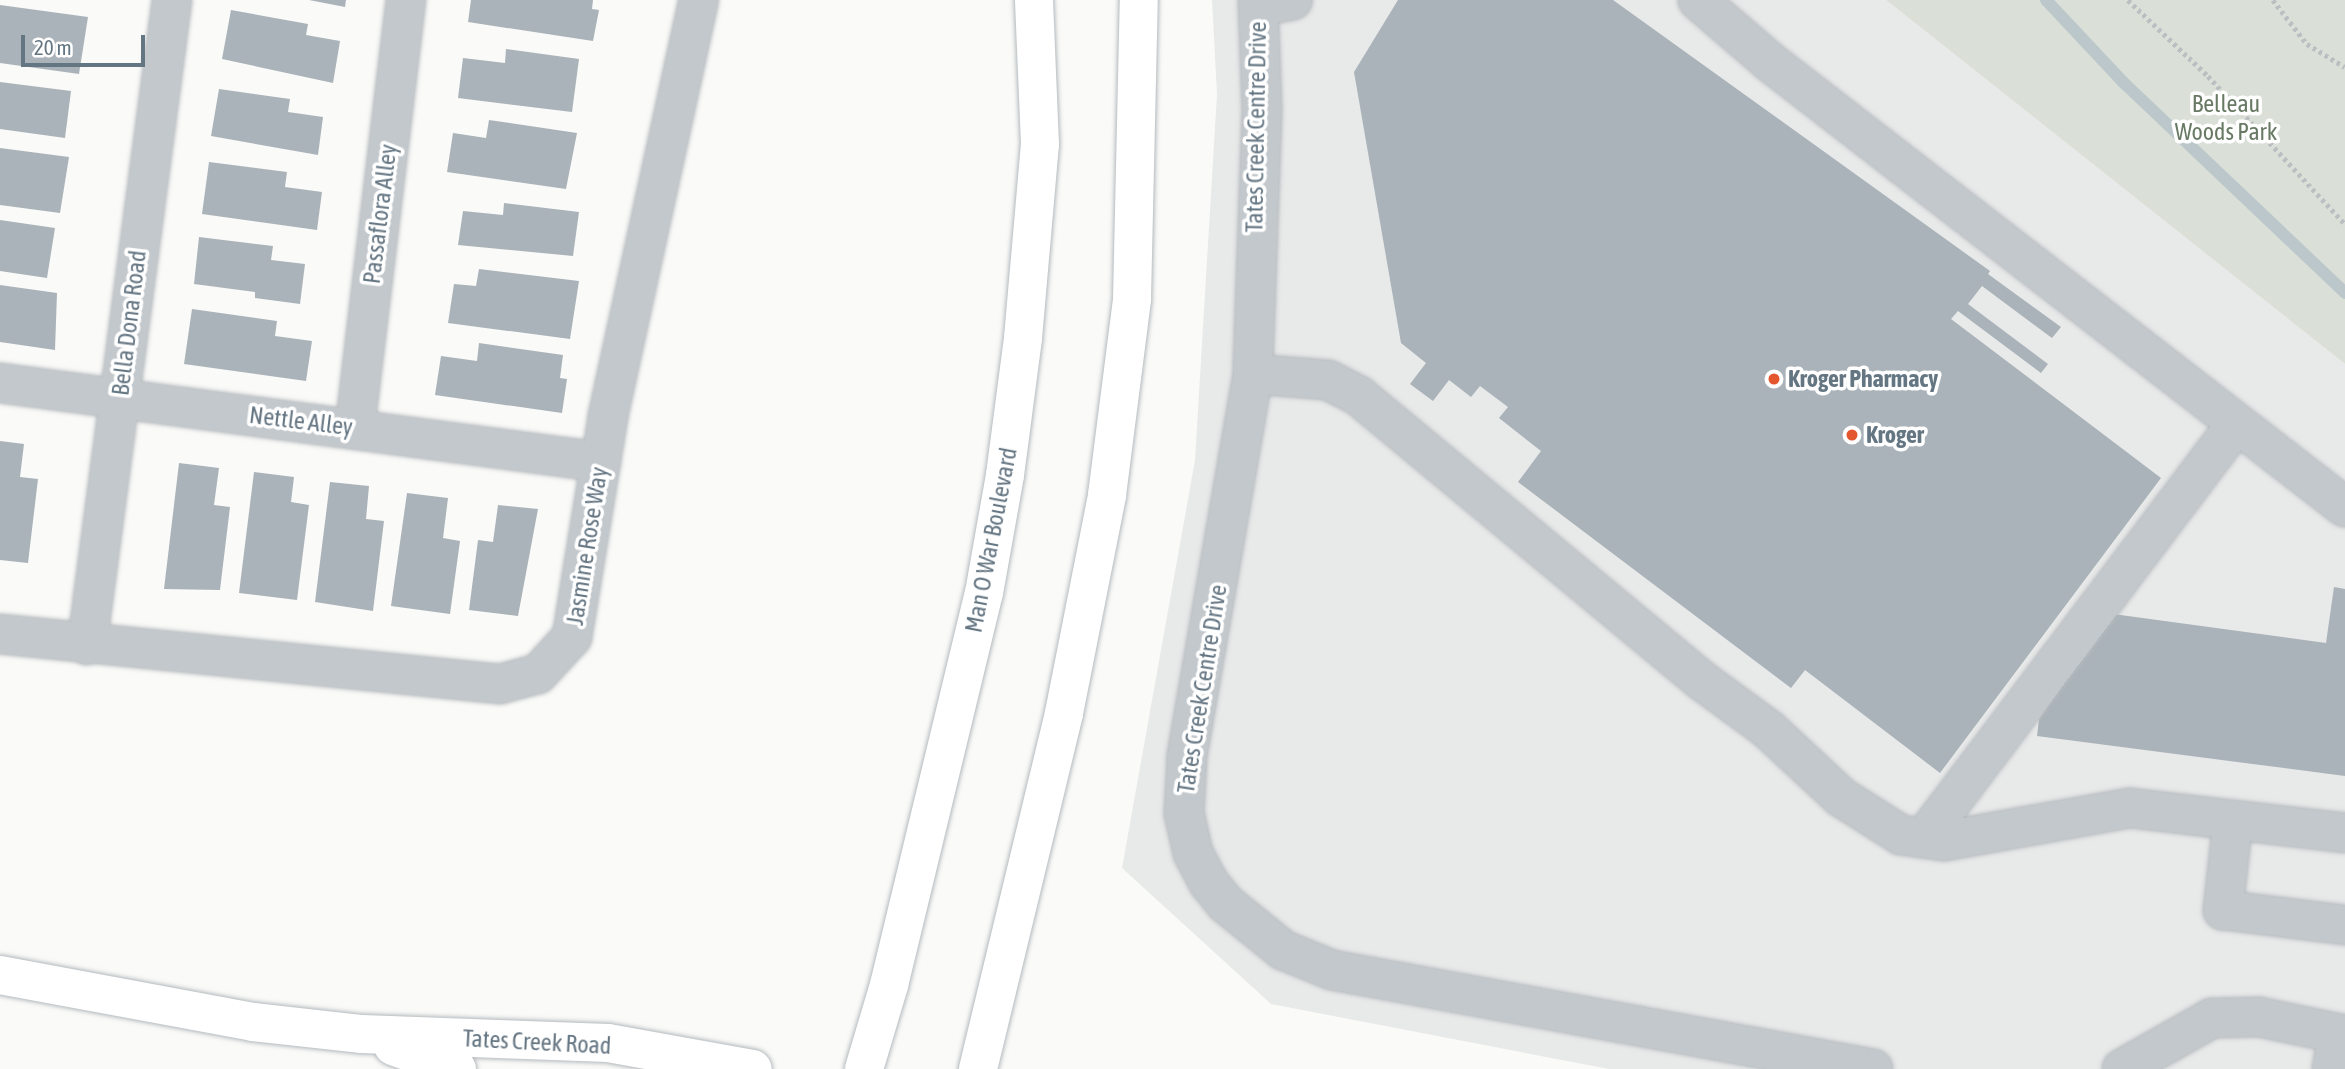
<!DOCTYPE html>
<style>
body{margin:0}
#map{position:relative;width:2345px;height:1069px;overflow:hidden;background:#fafaf8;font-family:"Asap Condensed",sans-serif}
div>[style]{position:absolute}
.built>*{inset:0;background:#e8e9e9}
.green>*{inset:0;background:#dadfd7}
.stream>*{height:12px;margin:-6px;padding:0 6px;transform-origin:6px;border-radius:6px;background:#bbc7cb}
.building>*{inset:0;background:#aab3b9}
.path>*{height:4.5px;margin-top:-2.25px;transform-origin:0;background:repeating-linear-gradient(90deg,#bbbfc2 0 3.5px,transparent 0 7px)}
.roads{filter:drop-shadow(0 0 2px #b5babe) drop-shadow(0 0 2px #b5babe)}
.minor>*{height:38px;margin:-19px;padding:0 19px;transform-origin:19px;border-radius:19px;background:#c3c8cc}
.major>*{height:38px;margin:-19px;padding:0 19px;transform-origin:19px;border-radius:19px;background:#fff}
.dots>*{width:19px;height:19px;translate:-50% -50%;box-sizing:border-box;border:4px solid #fff;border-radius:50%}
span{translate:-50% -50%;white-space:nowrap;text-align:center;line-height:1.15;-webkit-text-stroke:7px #fff;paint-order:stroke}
.park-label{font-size:24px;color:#687a64}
.street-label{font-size:24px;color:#657683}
.poi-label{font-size:24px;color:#657683;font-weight:700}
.left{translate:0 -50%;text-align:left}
.scale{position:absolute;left:21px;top:35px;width:124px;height:32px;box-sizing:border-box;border:4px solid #657683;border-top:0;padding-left:9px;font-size:21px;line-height:24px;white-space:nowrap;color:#657683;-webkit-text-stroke:5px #fff;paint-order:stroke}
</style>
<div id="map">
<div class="built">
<i style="clip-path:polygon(1212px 0,1886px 0,2345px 364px,2345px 1069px,1609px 1069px,1271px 1004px,1122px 868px,1195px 460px,1217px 94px)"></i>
</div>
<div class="green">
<i style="clip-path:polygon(1886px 0,2345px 0,2345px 364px)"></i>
</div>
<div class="stream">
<i style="left:2046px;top:0;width:114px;rotate:46.8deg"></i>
<i style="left:2124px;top:83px;width:305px;rotate:43.5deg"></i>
</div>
<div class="building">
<i style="clip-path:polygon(309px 0,346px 0,345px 7px)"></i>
<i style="clip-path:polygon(471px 0,593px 0,592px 9px,599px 10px,593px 41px,468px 22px)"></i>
<i style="clip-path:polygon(1398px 0,1613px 0,1990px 271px,1988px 274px,2061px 327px,2052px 338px,1982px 286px,1968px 304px,2048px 364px,2041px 373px,1958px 311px,1951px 319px,2161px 478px,1940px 773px,1805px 670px,1791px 688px,1518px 482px,1541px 451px,1499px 418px,1508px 407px,1480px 386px,1471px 397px,1449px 380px,1433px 401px,1410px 384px,1426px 363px,1401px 343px,1354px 72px)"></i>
<i style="clip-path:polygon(0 5px,88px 17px,79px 74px,0 63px)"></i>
<i style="clip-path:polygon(231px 10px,308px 24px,306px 35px,340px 41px,333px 83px,222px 59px)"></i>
<i style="clip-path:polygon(506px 49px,579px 59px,572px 112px,458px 98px,463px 58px,505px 63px)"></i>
<i style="clip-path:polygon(0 82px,71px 91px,65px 138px,0 129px)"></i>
<i style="clip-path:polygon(219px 89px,290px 99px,288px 112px,323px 117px,318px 155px,211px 136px)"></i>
<i style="clip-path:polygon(489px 120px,577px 133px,566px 189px,447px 172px,453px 133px,486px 138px)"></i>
<i style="clip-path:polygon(0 148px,69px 157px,60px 213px,0 205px)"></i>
<i style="clip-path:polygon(209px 162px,287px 172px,285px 187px,322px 192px,317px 230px,202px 214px)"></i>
<i style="clip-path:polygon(504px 203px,579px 212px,573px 256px,458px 245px,463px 211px,503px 215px)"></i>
<i style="clip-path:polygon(0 220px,55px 228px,47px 278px,0 271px)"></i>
<i style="clip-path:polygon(199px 237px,273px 246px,271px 260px,305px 264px,300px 304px,255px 298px,255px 292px,194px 284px)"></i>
<i style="clip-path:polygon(479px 269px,579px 281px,570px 339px,448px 323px,454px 284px,476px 286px)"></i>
<i style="clip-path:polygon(0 285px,57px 293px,55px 350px,0 342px)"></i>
<i style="clip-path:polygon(192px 309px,277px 321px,275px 336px,312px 341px,306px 381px,184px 364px)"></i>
<i style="clip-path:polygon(479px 343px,563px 355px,560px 378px,567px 379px,562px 413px,435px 395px,441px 356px,477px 361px)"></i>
<i style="clip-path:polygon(0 441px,24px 444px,20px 477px,38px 479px,28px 563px,0 560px)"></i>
<i style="clip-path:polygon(179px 463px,219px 468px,214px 505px,230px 507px,220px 590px,164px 589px)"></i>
<i style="clip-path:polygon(254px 472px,294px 477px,291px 502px,309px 505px,297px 600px,239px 593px)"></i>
<i style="clip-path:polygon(330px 482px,369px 486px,366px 519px,384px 521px,373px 611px,315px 602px)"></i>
<i style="clip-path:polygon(407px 493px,448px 498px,443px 538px,460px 541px,450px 614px,391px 606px)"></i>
<i style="clip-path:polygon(498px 505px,538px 509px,518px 616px,469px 610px,478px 540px,493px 542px)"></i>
<i style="clip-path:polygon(2334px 587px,2345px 589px,2345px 776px,2037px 736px,2039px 719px,2113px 614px,2326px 643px)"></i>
</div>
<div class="path">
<i style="left:2128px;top:0;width:110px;rotate:43.5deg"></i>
<i style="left:2208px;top:76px;width:202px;rotate:47.2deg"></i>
<i style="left:2273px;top:0;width:56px;rotate:52.3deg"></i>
<i style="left:2307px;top:44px;width:44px;rotate:31.2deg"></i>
</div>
<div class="roads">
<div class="minor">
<i style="left:1258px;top:0;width:110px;rotate:87.9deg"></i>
<i style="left:1262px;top:110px;width:264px;rotate:92deg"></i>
<i style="left:1253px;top:374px;width:390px;rotate:99.8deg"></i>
<i style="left:1187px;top:758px;width:55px;rotate:93.1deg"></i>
<i style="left:1184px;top:813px;width:41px;rotate:77.3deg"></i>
<i style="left:1193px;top:853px;width:34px;rotate:62deg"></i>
<i style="left:1209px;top:883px;width:26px;rotate:51deg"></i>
<i style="left:1225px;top:903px;width:75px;rotate:39deg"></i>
<i style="left:1283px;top:950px;width:53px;rotate:22.2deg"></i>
<i style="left:1332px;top:970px;width:550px;rotate:10.37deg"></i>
<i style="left:1698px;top:0;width:95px;rotate:40.7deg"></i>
<i style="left:1770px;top:62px;width:727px;rotate:37.74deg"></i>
<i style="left:1259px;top:6px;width:34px;rotate:-10deg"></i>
<i style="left:1253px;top:374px;width:75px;rotate:4.6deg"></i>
<i style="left:1328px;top:380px;width:35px;rotate:27deg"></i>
<i style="left:1359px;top:396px;width:445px;rotate:39.7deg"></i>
<i style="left:1701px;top:680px;width:83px;rotate:36.2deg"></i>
<i style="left:1768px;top:729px;width:100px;rotate:43deg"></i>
<i style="left:1841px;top:797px;width:71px;rotate:32.3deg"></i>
<i style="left:1901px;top:835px;width:43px;rotate:7.9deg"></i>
<i style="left:1944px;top:841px;width:189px;rotate:-10.1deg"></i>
<i style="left:2130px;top:808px;width:216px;rotate:6.6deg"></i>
<i style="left:0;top:383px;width:606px;rotate:7.49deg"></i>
<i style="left:355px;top:427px;width:430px;rotate:-83.2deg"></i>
<i style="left:0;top:634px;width:502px;rotate:5.71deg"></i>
<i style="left:500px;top:684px;width:39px;rotate:-15deg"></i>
<i style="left:538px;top:674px;width:50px;rotate:-47.4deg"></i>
<i style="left:572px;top:637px;width:224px;rotate:-80.7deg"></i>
<i style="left:608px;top:416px;width:426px;rotate:-77.7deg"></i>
<i style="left:87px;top:645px;width:651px;rotate:-82.49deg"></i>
<i style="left:2233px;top:820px;width:91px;rotate:96.3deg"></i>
<i style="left:2223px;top:910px;width:123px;rotate:7deg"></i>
<i style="left:1924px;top:838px;width:516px;rotate:-52.95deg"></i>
<i style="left:2122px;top:1069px;width:103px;rotate:-29.5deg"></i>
<i style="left:2212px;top:1018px;width:47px;rotate:-1.2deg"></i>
<i style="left:2259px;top:1017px;width:88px;rotate:11.8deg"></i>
<i style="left:2332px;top:1069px;width:36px;rotate:-80deg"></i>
</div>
<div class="major">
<i style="left:0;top:975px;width:257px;rotate:10.5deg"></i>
<i style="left:253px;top:1022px;width:110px;rotate:6.3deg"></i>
<i style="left:362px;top:1034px;width:246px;rotate:2.1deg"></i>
<i style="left:608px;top:1043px;width:147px;rotate:10.2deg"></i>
<i style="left:393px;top:1046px;width:68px;rotate:19.8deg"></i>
<i style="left:864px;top:1069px;width:88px;rotate:-73.4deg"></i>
<i style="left:889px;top:985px;width:403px;rotate:-76.4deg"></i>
<i style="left:984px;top:593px;width:120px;rotate:-79.9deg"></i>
<i style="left:1005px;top:475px;width:138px;rotate:-82.5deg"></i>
<i style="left:1023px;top:338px;width:195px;rotate:-85deg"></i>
<i style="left:1040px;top:144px;width:144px;rotate:-92.4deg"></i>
<i style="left:978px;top:1069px;width:366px;rotate:-76.4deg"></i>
<i style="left:1064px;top:713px;width:222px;rotate:-78.8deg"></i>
<i style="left:1107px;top:495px;width:198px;rotate:-82.7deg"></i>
<i style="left:1132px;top:299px;width:299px;rotate:-88.7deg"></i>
</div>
</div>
<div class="dots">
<i style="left:1774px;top:379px;background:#e4572e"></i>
<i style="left:1852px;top:435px;background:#e4572e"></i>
</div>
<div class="park-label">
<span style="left:2226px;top:118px">Belleau<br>Woods Park</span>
</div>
<div class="street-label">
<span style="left:1256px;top:127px;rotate:-89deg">Tates Creek Centre Drive</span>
<span style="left:380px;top:214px;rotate:-83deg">Passaflora Alley</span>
<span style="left:129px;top:323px;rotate:-83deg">Bella Dona Road</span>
<span style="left:301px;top:421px;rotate:7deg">Nettle Alley</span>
<span style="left:991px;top:540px;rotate:-79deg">Man O War Boulevard</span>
<span style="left:587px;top:546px;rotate:-81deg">Jasmine Rose Way</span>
<span style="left:1202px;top:689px;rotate:-81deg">Tates Creek Centre Drive</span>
<span style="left:537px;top:1042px;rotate:3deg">Tates Creek Road</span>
</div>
<div class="poi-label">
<span class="left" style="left:1788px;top:379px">Kroger Pharmacy</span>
<span class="left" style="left:1866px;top:435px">Kroger</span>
</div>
<div class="scale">20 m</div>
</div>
